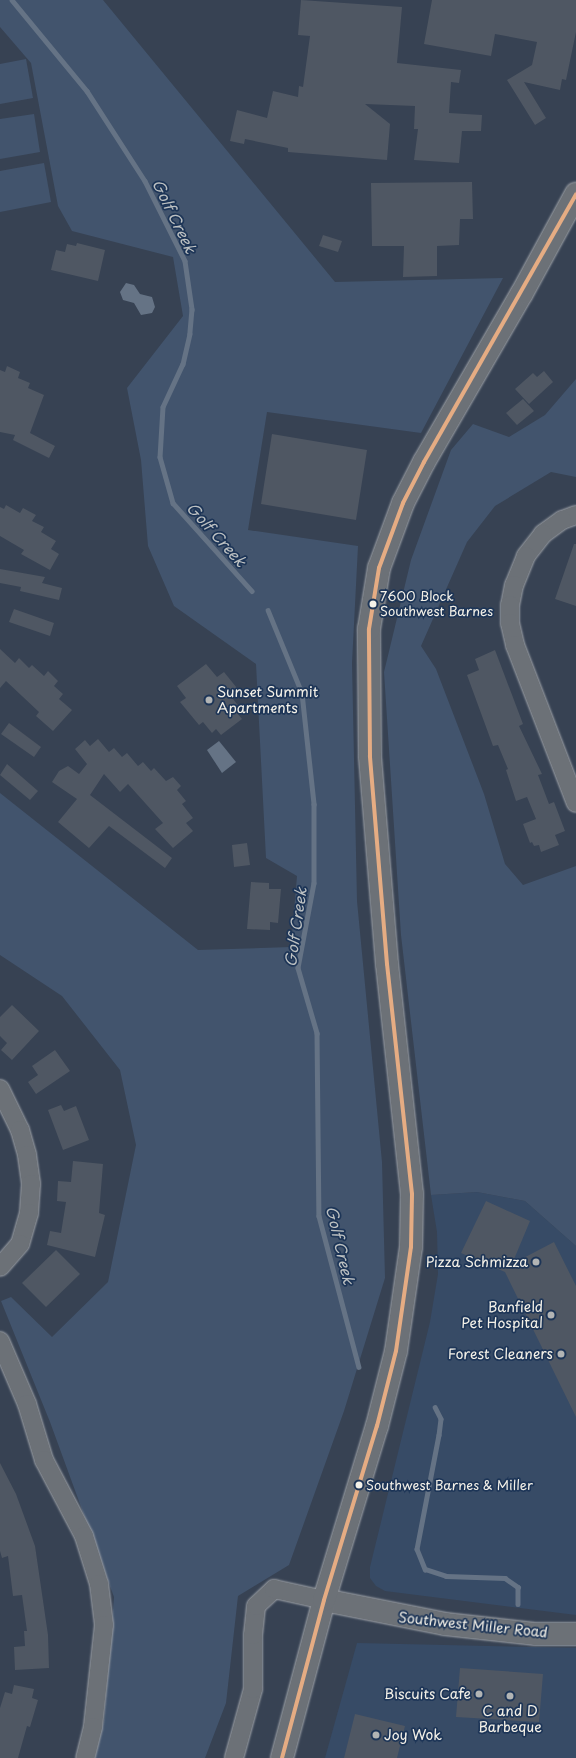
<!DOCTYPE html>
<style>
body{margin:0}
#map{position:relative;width:576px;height:1758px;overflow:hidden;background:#374253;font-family:"Playpen Sans",sans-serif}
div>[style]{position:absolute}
.built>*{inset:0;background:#374b66}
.green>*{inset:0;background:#42546d}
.water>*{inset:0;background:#657385}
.stream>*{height:4.5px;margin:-2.25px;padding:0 2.25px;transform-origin:2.25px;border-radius:2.25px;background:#657385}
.building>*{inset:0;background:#4f5763}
.roads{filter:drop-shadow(0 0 1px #9da1a7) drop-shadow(0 0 1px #9da1a7)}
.minor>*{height:18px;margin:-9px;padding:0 9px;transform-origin:9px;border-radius:9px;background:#6c7177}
.secondary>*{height:22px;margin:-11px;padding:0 11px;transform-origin:11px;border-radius:11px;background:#6c7177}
.primary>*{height:22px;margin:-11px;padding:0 11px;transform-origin:11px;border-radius:11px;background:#6c7177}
.bus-1>*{height:4px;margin:-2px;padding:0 2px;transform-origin:2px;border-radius:2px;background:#e5ac83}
.dots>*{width:11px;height:11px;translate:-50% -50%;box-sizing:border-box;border:2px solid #1d3557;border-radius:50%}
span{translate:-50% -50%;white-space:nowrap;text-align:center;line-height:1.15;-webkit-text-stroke:3.5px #1d3557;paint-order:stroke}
.bus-label{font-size:13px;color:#f4f1e8}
.left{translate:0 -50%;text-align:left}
.poi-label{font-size:14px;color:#f4f1e8}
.right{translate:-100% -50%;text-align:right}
.street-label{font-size:14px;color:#f4f1e8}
.water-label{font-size:15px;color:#bdc1c2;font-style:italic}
</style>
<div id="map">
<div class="built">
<i style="clip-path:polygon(477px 1192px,525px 1201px,576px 1246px,576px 1615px,385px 1591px,376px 1586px,370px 1578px,370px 1567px,430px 1322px,438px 1274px,437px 1232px,431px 1195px)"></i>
<i style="clip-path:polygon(357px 1643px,576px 1648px,576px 1758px,325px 1758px)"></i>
</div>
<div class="green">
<i style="clip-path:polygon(0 0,103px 0,335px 282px,503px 278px,421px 433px,267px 412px,248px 530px,358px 546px,352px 663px,357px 901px,382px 1162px,385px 1278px,344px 1411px,289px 1565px,238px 1596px,226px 1703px,205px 1758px,95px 1758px,104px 1720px,114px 1597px,50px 1422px,1px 1301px,11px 1297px,52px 1337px,108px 1282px,136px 1145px,120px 1070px,62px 996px,0 955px,0 793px,198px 950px,291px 947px,297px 876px,266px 858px,256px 664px,174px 606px,148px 546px,141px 460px,127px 388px,183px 316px,173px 257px,72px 231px,58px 206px,31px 63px,0 27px)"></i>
<i style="clip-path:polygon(26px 59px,33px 98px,0 104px,0 64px)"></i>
<i style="clip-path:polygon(34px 114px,40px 152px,0 159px,0 119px)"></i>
<i style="clip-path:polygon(44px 163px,51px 202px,0 212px,0 171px)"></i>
<i style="clip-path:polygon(576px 379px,576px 477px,551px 472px,495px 506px,467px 542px,421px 646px,436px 669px,484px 794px,505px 864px,523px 885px,576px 866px,576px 1246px,525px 1201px,477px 1192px,431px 1195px,401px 935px,384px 672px,411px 560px,451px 450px,473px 424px,509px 437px,545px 415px)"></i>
</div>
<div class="water">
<i style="clip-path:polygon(126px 283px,134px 285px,140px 294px,152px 297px,155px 307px,152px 313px,141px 315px,134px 303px,123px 300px,120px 292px)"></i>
<i style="clip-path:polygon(219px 741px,236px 762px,222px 773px,207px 750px)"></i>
</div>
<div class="stream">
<i style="left:12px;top:0;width:118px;rotate:50.5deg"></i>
<i style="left:87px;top:91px;width:107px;rotate:57.2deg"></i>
<i style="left:145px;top:181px;width:89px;rotate:63.4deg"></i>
<i style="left:185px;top:261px;width:49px;rotate:81.7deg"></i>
<i style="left:192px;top:309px;width:25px;rotate:95deg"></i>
<i style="left:190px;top:334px;width:31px;rotate:103deg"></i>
<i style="left:183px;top:364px;width:47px;rotate:114.9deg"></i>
<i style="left:163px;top:407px;width:50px;rotate:93.4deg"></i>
<i style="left:160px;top:457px;width:48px;rotate:74.2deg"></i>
<i style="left:173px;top:503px;width:118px;rotate:48.1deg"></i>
<i style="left:268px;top:610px;width:90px;rotate:67.7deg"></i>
<i style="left:302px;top:693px;width:112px;rotate:83.8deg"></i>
<i style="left:314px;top:804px;width:79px;rotate:90deg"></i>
<i style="left:314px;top:883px;width:86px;rotate:100.7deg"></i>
<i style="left:298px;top:968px;width:68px;rotate:73.7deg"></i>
<i style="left:317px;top:1033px;width:183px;rotate:89.4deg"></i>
<i style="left:319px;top:1216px;width:156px;rotate:75.2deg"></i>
<i style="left:435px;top:1407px;width:13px;rotate:63deg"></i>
<i style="left:441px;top:1419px;width:16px;rotate:97deg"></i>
<i style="left:439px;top:1435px;width:116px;rotate:100.9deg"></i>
<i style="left:417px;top:1549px;width:22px;rotate:68deg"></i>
<i style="left:425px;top:1569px;width:22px;rotate:18deg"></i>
<i style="left:446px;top:1576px;width:59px;rotate:1.9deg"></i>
<i style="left:505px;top:1578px;width:16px;rotate:35deg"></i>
<i style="left:518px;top:1587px;width:17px;rotate:90deg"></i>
</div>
<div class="building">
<i style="clip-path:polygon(301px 0,402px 7px,397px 63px,461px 70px,459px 83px,451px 82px,449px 113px,482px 115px,481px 131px,462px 131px,459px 163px,414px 160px,418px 129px,414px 129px,415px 106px,365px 104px,390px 124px,387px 160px,288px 152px,288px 148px,245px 139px,244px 144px,230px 141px,237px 110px,267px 118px,273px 91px,298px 97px,299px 86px,303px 87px,310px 36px,298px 35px)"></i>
<i style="clip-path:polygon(432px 0,576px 0,576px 32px,566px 80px,562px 79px,560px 90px,524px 82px,546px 118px,535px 125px,507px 80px,532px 65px,537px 42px,495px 34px,491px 56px,424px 44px)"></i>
<i style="clip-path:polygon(472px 182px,473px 219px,460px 219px,459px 245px,437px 246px,437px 276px,403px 277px,404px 246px,372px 246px,371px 183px)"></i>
<i style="clip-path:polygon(323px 235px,342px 241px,338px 252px,319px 246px)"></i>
<i style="clip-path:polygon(77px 243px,105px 250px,98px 281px,51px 270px,56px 250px,65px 252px,67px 244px,76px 246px)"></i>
<i style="clip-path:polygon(7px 366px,20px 372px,18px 378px,30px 383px,28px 388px,44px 395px,30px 433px,55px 446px,49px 458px,13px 440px,15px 435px,0 432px,0 370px,5px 372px)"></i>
<i style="clip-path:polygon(544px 371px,553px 382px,529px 404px,515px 389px,533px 373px,537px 377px)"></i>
<i style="clip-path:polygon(523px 399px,534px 411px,517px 425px,506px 413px)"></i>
<i style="clip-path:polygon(272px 434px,367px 450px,356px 520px,261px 504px)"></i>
<i style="clip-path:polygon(6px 505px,20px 513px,23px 508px,36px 515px,32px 521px,44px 527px,41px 532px,56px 541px,51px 549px,59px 554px,50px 570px,21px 554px,24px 550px,0 536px,0 507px,4px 509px)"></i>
<i style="clip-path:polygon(574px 544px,576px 544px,576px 606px,555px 599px)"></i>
<i style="clip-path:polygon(0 569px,45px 577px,42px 583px,62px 588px,59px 600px,20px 591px,21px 587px,0 583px)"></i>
<i style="clip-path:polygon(14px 609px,54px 623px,50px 636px,9px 622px)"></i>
<i style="clip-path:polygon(0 649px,15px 663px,19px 658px,29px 668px,32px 665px,44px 676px,48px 671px,58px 681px,54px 686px,63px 694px,59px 699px,72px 710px,53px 731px,36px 716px,39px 712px,6px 681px,0 688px)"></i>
<i style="clip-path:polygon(495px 650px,523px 724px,519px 726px,542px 774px,538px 775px,549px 804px,554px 802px,565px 831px,555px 835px,559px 845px,541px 852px,539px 845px,534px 846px,532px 842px,530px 843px,523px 824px,536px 819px,527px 797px,516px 801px,506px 770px,508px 769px,498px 745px,493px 746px,467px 675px,479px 670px,475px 659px)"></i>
<i style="clip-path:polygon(206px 664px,217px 677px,224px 672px,241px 693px,233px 699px,241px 709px,237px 713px,242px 719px,221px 735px,216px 729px,212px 733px,203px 722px,199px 725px,180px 702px,186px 698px,177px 686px)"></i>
<i style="clip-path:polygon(9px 723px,41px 747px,34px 757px,1px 734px)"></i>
<i style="clip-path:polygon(98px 739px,109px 752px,114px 748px,122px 757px,127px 753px,138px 766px,143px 762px,151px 771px,154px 768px,166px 781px,173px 777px,181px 786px,177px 790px,186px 801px,182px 804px,193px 818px,186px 823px,193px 831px,173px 848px,155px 829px,163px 823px,128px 784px,120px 792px,104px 774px,90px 795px,172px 858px,165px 868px,109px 826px,89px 848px,58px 822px,77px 799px,52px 782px,59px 771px,68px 766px,79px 774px,87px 764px,75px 749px,85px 740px,90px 746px)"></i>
<i style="clip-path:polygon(7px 764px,38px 791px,30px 800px,0 775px)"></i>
<i style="clip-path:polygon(247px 843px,250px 865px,234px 867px,232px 845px)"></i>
<i style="clip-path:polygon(251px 882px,269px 883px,269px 889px,281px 889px,278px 923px,270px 922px,270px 930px,247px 929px)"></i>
<i style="clip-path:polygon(12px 1005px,39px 1031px,12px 1060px,1px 1050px,7px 1043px,0 1036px,0 1017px)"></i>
<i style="clip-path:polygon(55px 1050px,70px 1071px,36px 1094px,28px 1082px,38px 1075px,32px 1066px)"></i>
<i style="clip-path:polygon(61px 1105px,64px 1111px,76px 1106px,89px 1140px,63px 1150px,48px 1110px)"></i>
<i style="clip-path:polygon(73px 1161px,103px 1164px,99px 1213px,105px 1215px,95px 1257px,47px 1245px,50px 1231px,61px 1233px,66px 1202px,57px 1201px,58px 1181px,71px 1182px)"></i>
<i style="clip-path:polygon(486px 1201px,530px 1221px,512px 1264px,554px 1242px,576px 1286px,576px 1417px,505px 1272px,461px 1253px)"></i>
<i style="clip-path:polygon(56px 1250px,80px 1274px,46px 1307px,22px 1283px)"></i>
<i style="clip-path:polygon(0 1463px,16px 1494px,35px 1546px,48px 1635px,49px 1668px,15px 1670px,14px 1647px,25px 1646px,24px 1631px,27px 1631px,22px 1595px,13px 1596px,8px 1556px,2px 1558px,0 1551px)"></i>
<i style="clip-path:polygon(460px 1668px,543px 1674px,539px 1722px,456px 1717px)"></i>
<i style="clip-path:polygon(14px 1685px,34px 1689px,32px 1698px,38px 1700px,30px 1727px,27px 1726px,18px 1758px,0 1758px,0 1708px,5px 1692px,12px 1694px)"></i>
<i style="clip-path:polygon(355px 1714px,405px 1726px,397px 1758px,344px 1758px)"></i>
</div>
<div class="roads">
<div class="minor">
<i style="left:576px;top:515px;width:15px;rotate:160deg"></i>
<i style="left:562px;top:520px;width:24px;rotate:144deg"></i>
<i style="left:543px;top:534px;width:28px;rotate:128deg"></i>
<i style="left:526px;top:556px;width:31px;rotate:112deg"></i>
<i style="left:514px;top:585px;width:20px;rotate:101deg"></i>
<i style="left:510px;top:605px;width:18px;rotate:90deg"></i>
<i style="left:510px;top:623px;width:23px;rotate:77deg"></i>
<i style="left:515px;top:645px;width:169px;rotate:68.9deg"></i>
<i style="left:0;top:1089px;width:46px;rotate:64deg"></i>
<i style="left:20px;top:1130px;width:26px;rotate:74deg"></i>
<i style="left:27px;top:1155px;width:29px;rotate:82deg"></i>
<i style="left:31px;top:1184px;width:29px;rotate:94deg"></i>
<i style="left:29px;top:1213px;width:32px;rotate:106deg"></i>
<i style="left:20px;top:1244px;width:30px;rotate:131deg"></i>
<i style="left:0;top:1341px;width:69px;rotate:66.8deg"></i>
<i style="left:27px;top:1404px;width:59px;rotate:73.1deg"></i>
<i style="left:44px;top:1460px;width:86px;rotate:62.2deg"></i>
<i style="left:84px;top:1536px;width:50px;rotate:72.6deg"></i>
<i style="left:99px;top:1584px;width:41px;rotate:83deg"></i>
<i style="left:104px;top:1625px;width:103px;rotate:96.2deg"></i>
<i style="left:93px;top:1727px;width:32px;rotate:104deg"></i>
<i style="left:234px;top:1758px;width:72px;rotate:-74.6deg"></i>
<i style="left:253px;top:1689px;width:54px;rotate:-90deg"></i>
<i style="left:253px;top:1635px;width:29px;rotate:-84deg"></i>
<i style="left:256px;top:1606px;width:25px;rotate:-43deg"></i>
<i style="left:274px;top:1589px;width:51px;rotate:12.4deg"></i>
</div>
<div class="secondary">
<i style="left:324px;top:1600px;width:123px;rotate:11.2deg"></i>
<i style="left:445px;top:1624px;width:92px;rotate:6.3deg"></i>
<i style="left:536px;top:1634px;width:40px"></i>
</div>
<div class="primary">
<i style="left:282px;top:1758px;width:163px;rotate:-75.1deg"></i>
<i style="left:324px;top:1600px;width:182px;rotate:-73.1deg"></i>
<i style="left:377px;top:1426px;width:77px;rotate:-75.8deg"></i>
<i style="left:396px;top:1351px;width:105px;rotate:-81.8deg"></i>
<i style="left:411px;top:1247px;width:53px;rotate:-88.9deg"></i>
<i style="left:412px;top:1194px;width:231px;rotate:-96.2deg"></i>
<i style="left:387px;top:964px;width:209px;rotate:-94.7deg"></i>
<i style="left:370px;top:756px;width:127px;rotate:-90.5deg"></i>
<i style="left:369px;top:629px;width:62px;rotate:-80.7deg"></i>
<i style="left:379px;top:568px;width:69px;rotate:-69.7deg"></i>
<i style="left:403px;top:503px;width:46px;rotate:-62.9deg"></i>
<i style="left:424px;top:462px;width:195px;rotate:-59.9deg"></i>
<i style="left:522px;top:293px;width:113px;rotate:-61.4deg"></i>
</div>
</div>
<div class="bus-1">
<i style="left:282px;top:1758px;width:163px;rotate:-75.1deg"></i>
<i style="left:324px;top:1600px;width:182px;rotate:-73.1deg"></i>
<i style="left:377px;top:1426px;width:77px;rotate:-75.8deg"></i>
<i style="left:396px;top:1351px;width:105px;rotate:-81.8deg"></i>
<i style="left:411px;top:1247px;width:53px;rotate:-88.9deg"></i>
<i style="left:412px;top:1194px;width:231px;rotate:-96.2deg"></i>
<i style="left:387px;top:964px;width:209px;rotate:-94.7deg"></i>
<i style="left:370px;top:756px;width:127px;rotate:-90.5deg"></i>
<i style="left:369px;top:629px;width:62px;rotate:-80.7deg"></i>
<i style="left:379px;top:568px;width:69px;rotate:-69.7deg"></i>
<i style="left:403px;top:503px;width:46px;rotate:-62.9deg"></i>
<i style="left:424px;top:462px;width:308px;rotate:-60.4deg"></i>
</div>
<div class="dots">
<i style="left:373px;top:604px;background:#f4f1e8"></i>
<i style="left:209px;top:700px;background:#b2b4b4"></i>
<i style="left:536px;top:1262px;background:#b2b4b4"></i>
<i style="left:551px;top:1315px;background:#b2b4b4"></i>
<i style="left:561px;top:1354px;background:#b2b4b4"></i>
<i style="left:359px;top:1485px;background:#f4f1e8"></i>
<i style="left:479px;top:1694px;background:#b2b4b4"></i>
<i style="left:510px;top:1696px;background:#b2b4b4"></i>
<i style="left:376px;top:1735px;background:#b2b4b4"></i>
</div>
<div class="bus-label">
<span class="left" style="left:380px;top:604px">7600 Block<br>Southwest Barnes</span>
<span class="left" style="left:366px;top:1485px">Southwest Barnes &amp; Miller</span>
</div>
<div class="poi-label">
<span class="left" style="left:217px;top:700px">Sunset Summit<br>Apartments</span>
<span class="right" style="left:528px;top:1262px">Pizza Schmizza</span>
<span class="right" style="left:543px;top:1315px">Banfield<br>Pet Hospital</span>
<span class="right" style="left:553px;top:1354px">Forest Cleaners</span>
<span class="right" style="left:471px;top:1694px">Biscuits Cafe</span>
<span style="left:510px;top:1719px">C and D<br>Barbeque</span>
<span class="left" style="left:384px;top:1735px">Joy Wok</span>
</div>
<div class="street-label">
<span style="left:473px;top:1625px;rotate:6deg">Southwest Miller Road</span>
</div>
<div class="water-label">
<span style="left:175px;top:216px;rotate:64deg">Golf Creek</span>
<span style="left:217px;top:534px;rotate:48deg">Golf Creek</span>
<span style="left:295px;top:927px;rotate:-82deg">Golf Creek</span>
<span style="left:341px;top:1245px;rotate:77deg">Golf Creek</span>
</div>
</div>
